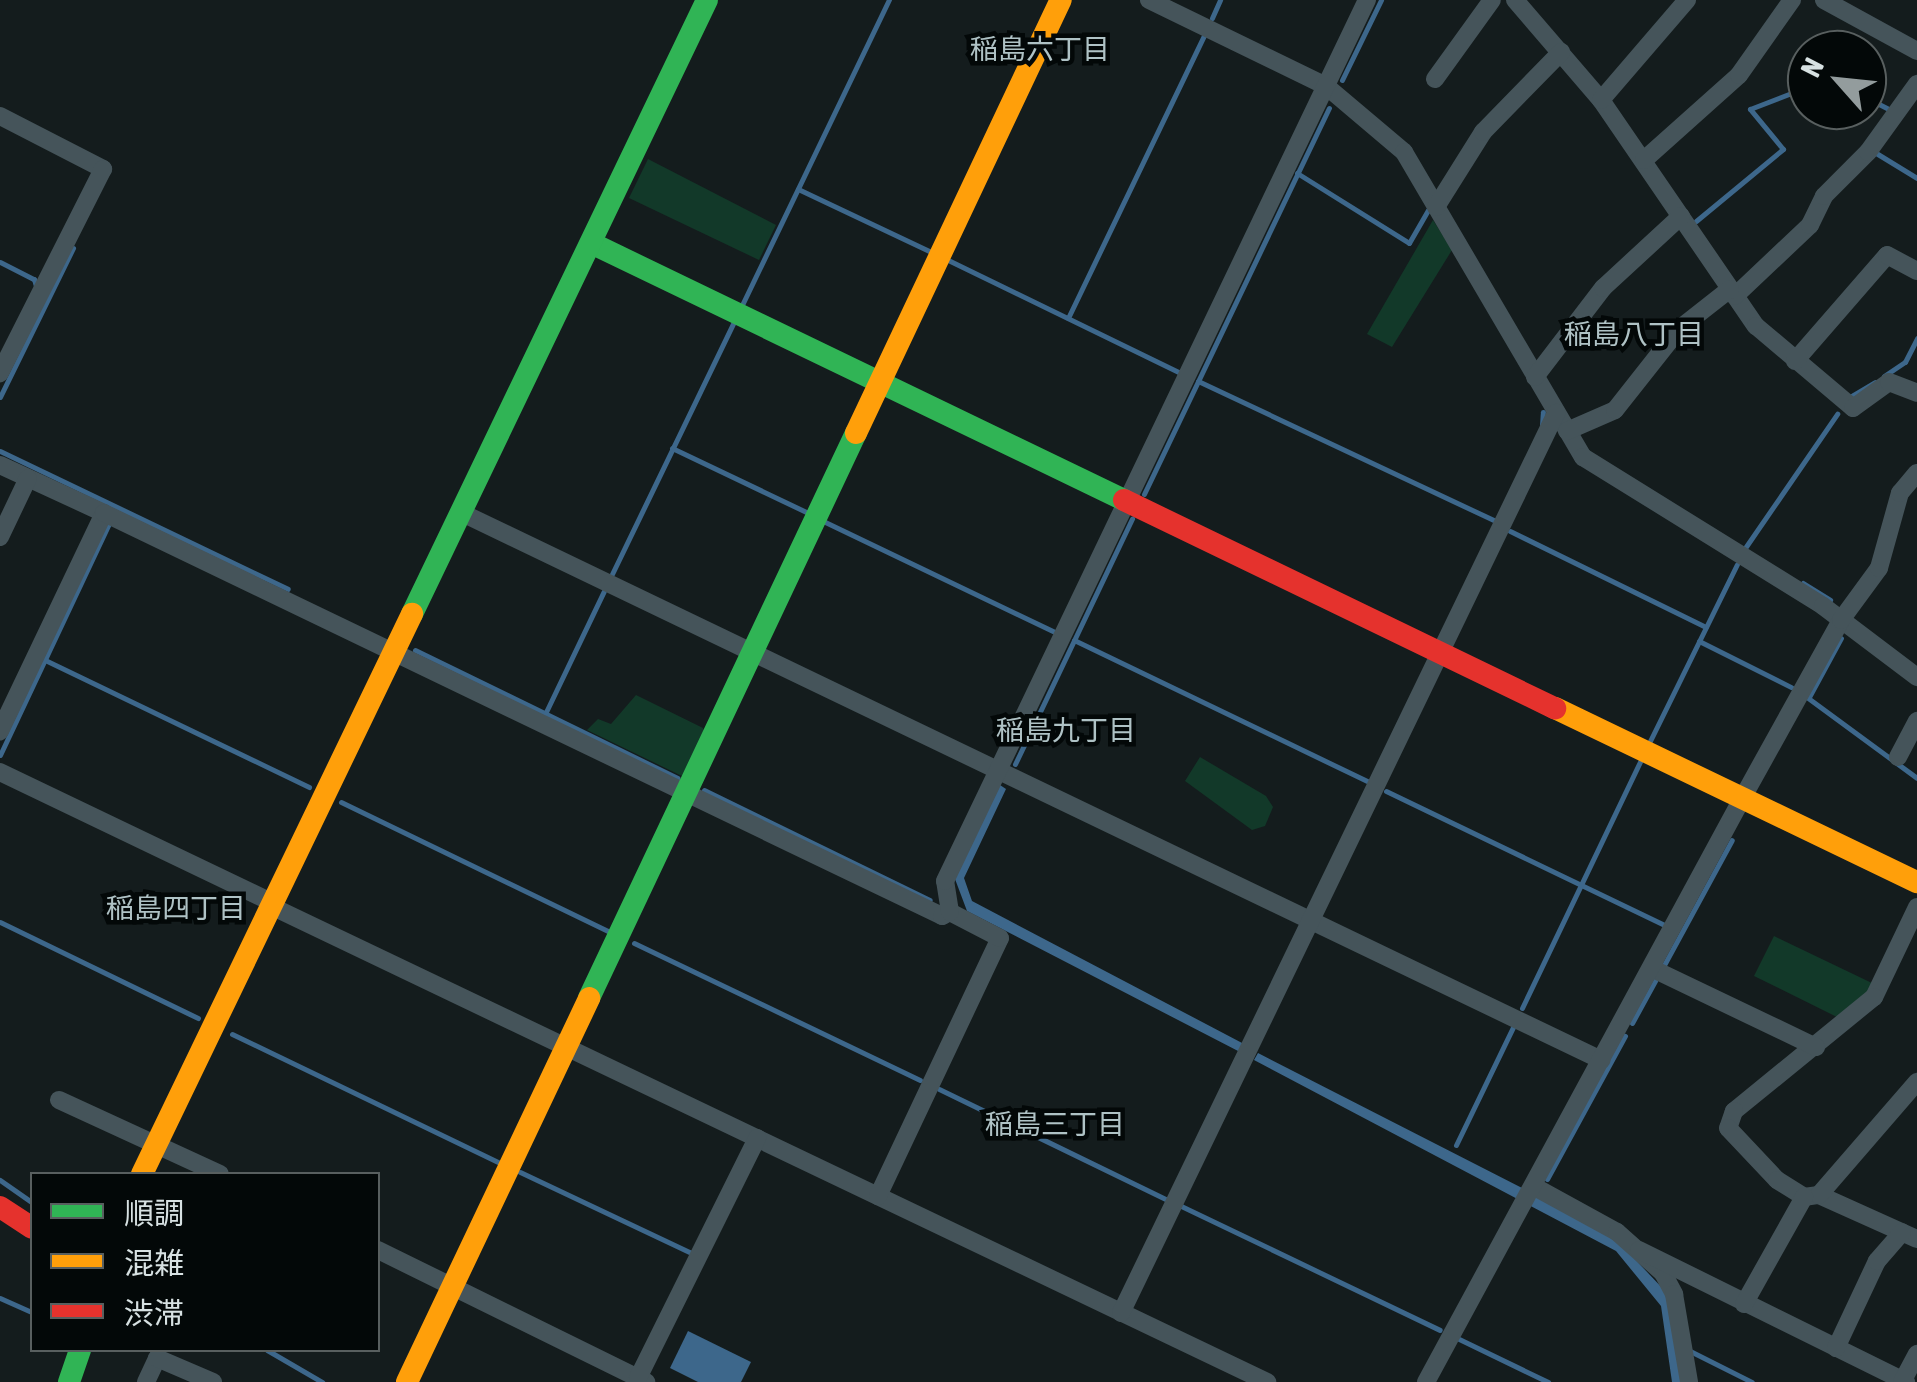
<!DOCTYPE html>
<meta charset="utf-8">
<style>
body{margin:0}
#map{position:relative;width:1917px;height:1382px;overflow:hidden;background:#141c1d;font-family:"Asap Condensed","Noto Sans JP",sans-serif}
div>[style]{position:absolute}
.green>*{inset:0;background:#123929}
.water>*{inset:0;background:#3d678b}
.stream>*{height:5px;margin:-2.5px;padding:0 2.5px;transform-origin:2.5px;border-radius:2.5px;background:#3d678b}
.street>*{height:18px;margin:-9px;padding:0 9px;transform-origin:9px;border-radius:9px;background:#45545a}
.fast>*{height:22px;margin:-11px;padding:0 11px;transform-origin:11px;border-radius:11px;background:#30b455}
.slow>*{height:22px;margin:-11px;padding:0 11px;transform-origin:11px;border-radius:11px;background:#ff9f0a}
.jam>*{height:22px;margin:-11px;padding:0 11px;transform-origin:11px;border-radius:11px;background:#e5322d}
span{translate:-50% -50%;white-space:nowrap;text-align:center;line-height:1.15;-webkit-text-stroke:9px #030808;paint-order:stroke}
.neighbourhood-label{font-size:28px;color:#afc2c5}
.legend{position:absolute;left:30px;top:1172px;width:350px;height:180px;box-sizing:border-box;background:#030808;border:2px solid #585f5f;margin:0;padding:12px 18px;list-style:none;font-size:30px;color:#d7e1e2}
.legend li{display:flex;align-items:center;gap:20px;height:50px}
.legend b{width:50px;border:2px solid #585f5f}
.north{position:absolute;left:1787px;top:30px;width:100px;height:100px;box-sizing:border-box;background:#030808;border:2px solid #585f5f;border-radius:50%;rotate:297deg;font-size:28px;font-weight:700;line-height:40px;text-align:center;color:#d7e1e2}
.north::after{content:'';display:block;margin:auto;width:35px;height:45px;background:#939c9d;clip-path:polygon(50% 0,100% 100%,50% 72%,0 100%)}
</style>
<div id="map">
<div class="green">
<i style="clip-path:polygon(648px 159px,776px 225px,759px 260px,629px 198px)"></i>
<i style="clip-path:polygon(1433px 220px,1452px 250px,1392px 347px,1367px 334px)"></i>
<i style="clip-path:polygon(636px 695px,703px 728px,708px 743px,684px 777px,587px 730px,598px 719px,611px 724px)"></i>
<i style="clip-path:polygon(1200px 757px,1266px 796px,1273px 807px,1265px 826px,1252px 830px,1185px 781px)"></i>
<i style="clip-path:polygon(1774px 936px,1874px 984px,1869px 994px,1841px 1019px,1754px 976px)"></i>
</div>
<div class="water">
<i style="clip-path:polygon(1000px 785px,1006px 789px,964px 878px,972px 901px,1244px 1044px,1240px 1052px,967px 911px,955px 879px)"></i>
<i style="clip-path:polygon(1258px 1053px,1610px 1233px,1668px 1294px,1682px 1382px,1672px 1382px,1661px 1306px,1616px 1251px,1254px 1060px)"></i>
<i style="clip-path:polygon(688px 1331px,751px 1362px,741px 1382px,698px 1382px,670px 1368px)"></i>
</div>
<div class="stream">
<i style="left:1212px;top:18px;width:20px;rotate:-66deg"></i>
<i style="left:1342px;top:80px;width:89px;rotate:-64deg"></i>
<i style="left:1867px;top:98px;width:27px;rotate:27deg"></i>
<i style="left:1876px;top:153px;width:48px;rotate:31.4deg"></i>
<i style="left:1297px;top:173px;width:132px;rotate:32deg"></i>
<i style="left:1409px;top:243px;width:38px;rotate:-60deg"></i>
<i style="left:798px;top:189px;width:145px;rotate:25.3deg"></i>
<i style="left:1696px;top:221px;width:113px;rotate:-39.6deg"></i>
<i style="left:1783px;top:149px;width:52px;rotate:-129.5deg"></i>
<i style="left:1750px;top:109px;width:61px;rotate:-21.1deg"></i>
<i style="left:948px;top:260px;width:259px;rotate:25.9deg"></i>
<i style="left:0;top:262px;width:38px;rotate:27deg"></i>
<i style="left:34px;top:279px;width:7px;rotate:74deg"></i>
<i style="left:742px;top:305px;width:339px;rotate:-64.3deg"></i>
<i style="left:1068px;top:318px;width:314px;rotate:-64.3deg"></i>
<i style="left:1884px;top:376px;width:25px;rotate:-34deg"></i>
<i style="left:1905px;top:362px;width:27px;rotate:-63deg"></i>
<i style="left:1198px;top:381px;width:329px;rotate:25.2deg"></i>
<i style="left:0;top:397px;width:166px;rotate:-63.9deg"></i>
<i style="left:1850px;top:397px;width:29px;rotate:-31deg"></i>
<i style="left:1542px;top:425px;width:13px;rotate:-86deg"></i>
<i style="left:672px;top:448px;width:151px;rotate:25.5deg"></i>
<i style="left:0;top:451px;width:319px;rotate:25.6deg"></i>
<i style="left:1144px;top:494px;width:428px;rotate:-64.4deg"></i>
<i style="left:823px;top:521px;width:257px;rotate:25.6deg"></i>
<i style="left:1510px;top:531px;width:218px;rotate:26.1deg"></i>
<i style="left:1745px;top:548px;width:163px;rotate:-55.5deg"></i>
<i style="left:612px;top:574px;width:280px;rotate:-64.2deg"></i>
<i style="left:1803px;top:583px;width:32px;rotate:32deg"></i>
<i style="left:1074px;top:640px;width:327px;rotate:25.7deg"></i>
<i style="left:1699px;top:641px;width:103px;rotate:26.6deg"></i>
<i style="left:415px;top:650px;width:292px;rotate:26deg"></i>
<i style="left:45px;top:660px;width:293px;rotate:25.7deg"></i>
<i style="left:1809px;top:697px;width:67px;rotate:-61.5deg"></i>
<i style="left:1808px;top:698px;width:135px;rotate:36.3deg"></i>
<i style="left:545px;top:714px;width:136px;rotate:-64.4deg"></i>
<i style="left:1650px;top:741px;width:197px;rotate:-63.8deg"></i>
<i style="left:0;top:755px;width:256px;rotate:-64.8deg"></i>
<i style="left:1015px;top:764px;width:272px;rotate:-64.5deg"></i>
<i style="left:704px;top:790px;width:251px;rotate:26deg"></i>
<i style="left:1386px;top:791px;width:309px;rotate:25.7deg"></i>
<i style="left:341px;top:802px;width:301px;rotate:25.8deg"></i>
<i style="left:0;top:922px;width:220px;rotate:25.9deg"></i>
<i style="left:634px;top:943px;width:317px;rotate:25.6deg"></i>
<i style="left:1664px;top:965px;width:142px;rotate:-61.5deg"></i>
<i style="left:1522px;top:1008px;width:275px;rotate:-64.4deg"></i>
<i style="left:1632px;top:1023px;width:48px;rotate:-61.3deg"></i>
<i style="left:232px;top:1034px;width:302px;rotate:25.7deg"></i>
<i style="left:939px;top:1089px;width:254px;rotate:25.9deg"></i>
<i style="left:1456px;top:1145px;width:131px;rotate:-64.2deg"></i>
<i style="left:520px;top:1172px;width:189px;rotate:25.3deg"></i>
<i style="left:1547px;top:1179px;width:163px;rotate:-61.4deg"></i>
<i style="left:0;top:1180px;width:39px;rotate:35deg"></i>
<i style="left:1179px;top:1205px;width:289px;rotate:25.6deg"></i>
<i style="left:0;top:1298px;width:35px;rotate:24deg"></i>
<i style="left:1459px;top:1339px;width:99px;rotate:25.8deg"></i>
<i style="left:267px;top:1350px;width:64px;rotate:30.2deg"></i>
<i style="left:1690px;top:1351px;width:69px;rotate:26.6deg"></i>
</div>
<div class="street">
<i style="left:1149px;top:0;width:197px;rotate:25.9deg"></i>
<i style="left:1326px;top:86px;width:102px;rotate:40.2deg"></i>
<i style="left:1404px;top:152px;width:354px;rotate:59.6deg"></i>
<i style="left:1583px;top:457px;width:282px;rotate:31.8deg"></i>
<i style="left:1823px;top:606px;width:118px;rotate:37.1deg"></i>
<i style="left:1515px;top:0;width:132px;rotate:49.3deg"></i>
<i style="left:1601px;top:100px;width:274px;rotate:55.6deg"></i>
<i style="left:1756px;top:326px;width:127px;rotate:40.2deg"></i>
<i style="left:1853px;top:408px;width:44px;rotate:-35.8deg"></i>
<i style="left:1889px;top:382px;width:30px;rotate:21deg"></i>
<i style="left:1824px;top:0;width:106px;rotate:28.7deg"></i>
<i style="left:1435px;top:79px;width:97px;rotate:-54.2deg"></i>
<i style="left:1601px;top:100px;width:132px;rotate:-49.3deg"></i>
<i style="left:0;top:116px;width:116px;rotate:27.2deg"></i>
<i style="left:103px;top:169px;width:229px;rotate:116.8deg"></i>
<i style="left:1644px;top:160px;width:127px;rotate:-41.8deg"></i>
<i style="left:1739px;top:75px;width:92px;rotate:-54.8deg"></i>
<i style="left:1436px;top:207px;width:89px;rotate:-57.9deg"></i>
<i style="left:1483px;top:132px;width:112px;rotate:-45.7deg"></i>
<i style="left:1735px;top:296px;width:103px;rotate:-43.4deg"></i>
<i style="left:1810px;top:225px;width:32px;rotate:-64deg"></i>
<i style="left:1824px;top:196px;width:62px;rotate:-45deg"></i>
<i style="left:1868px;top:152px;width:84px;rotate:-54.2deg"></i>
<i style="left:1795px;top:361px;width:140px;rotate:-49deg"></i>
<i style="left:1887px;top:255px;width:34px;rotate:28deg"></i>
<i style="left:1535px;top:377px;width:112px;rotate:-52.6deg"></i>
<i style="left:1603px;top:288px;width:106px;rotate:-42.7deg"></i>
<i style="left:1567px;top:431px;width:52px;rotate:-23.6deg"></i>
<i style="left:1615px;top:410px;width:103px;rotate:-51.7deg"></i>
<i style="left:1679px;top:329px;width:65px;rotate:-38.1deg"></i>
<i style="left:0;top:465px;width:115px;rotate:24.8deg"></i>
<i style="left:104px;top:513px;width:242px;rotate:115.5deg"></i>
<i style="left:104px;top:513px;width:930px;rotate:25.68deg"></i>
<i style="left:942px;top:916px;width:9px;rotate:-27deg"></i>
<i style="left:462px;top:513px;width:1264px;rotate:25.65deg"></i>
<i style="left:0;top:537px;width:65px;rotate:-64.6deg"></i>
<i style="left:1898px;top:757px;width:41px;rotate:-62.2deg"></i>
<i style="left:0;top:772px;width:305px;rotate:25.6deg"></i>
<i style="left:273px;top:907px;width:1102px;rotate:25.54deg"></i>
<i style="left:1917px;top:907px;width:100px;rotate:115.5deg"></i>
<i style="left:1874px;top:997px;width:181px;rotate:140.8deg"></i>
<i style="left:1734px;top:1111px;width:18px;rotate:109deg"></i>
<i style="left:1728px;top:1128px;width:71px;rotate:46.7deg"></i>
<i style="left:1777px;top:1180px;width:32px;rotate:32deg"></i>
<i style="left:1804px;top:1197px;width:15px;rotate:-8deg"></i>
<i style="left:1819px;top:1195px;width:107px;rotate:24.2deg"></i>
<i style="left:1651px;top:968px;width:183px;rotate:25.6deg"></i>
<i style="left:59px;top:1100px;width:177px;rotate:24.7deg"></i>
<i style="left:1533px;top:1186px;width:96px;rotate:28.7deg"></i>
<i style="left:1617px;top:1232px;width:62px;rotate:41.7deg"></i>
<i style="left:1663px;top:1273px;width:24px;rotate:62deg"></i>
<i style="left:1674px;top:1294px;width:89px;rotate:80.3deg"></i>
<i style="left:1819px;top:1195px;width:150px;rotate:-49.1deg"></i>
<i style="left:878px;top:1196px;width:285px;rotate:-64.7deg"></i>
<i style="left:1000px;top:938px;width:56px;rotate:-152.5deg"></i>
<i style="left:950px;top:912px;width:31px;rotate:-99deg"></i>
<i style="left:945px;top:881px;width:977px;rotate:-64.41deg"></i>
<i style="left:378px;top:1250px;width:299px;rotate:26.2deg"></i>
<i style="left:1639px;top:1250px;width:298px;rotate:26.3deg"></i>
<i style="left:1744px;top:1304px;width:123px;rotate:-60.7deg"></i>
<i style="left:1121px;top:1313px;width:1000px;rotate:-64.2deg"></i>
<i style="left:1836px;top:1348px;width:96px;rotate:-64.8deg"></i>
<i style="left:1877px;top:1261px;width:38px;rotate:-49deg"></i>
<i style="left:638px;top:1378px;width:268px;rotate:-63.6deg"></i>
<i style="left:146px;top:1382px;width:26px;rotate:-65deg"></i>
<i style="left:157px;top:1358px;width:61px;rotate:23.2deg"></i>
<i style="left:1426px;top:1382px;width:665px;rotate:-61.55deg"></i>
<i style="left:1743px;top:797px;width:202px;rotate:-61deg"></i>
<i style="left:1841px;top:620px;width:64px;rotate:-53.8deg"></i>
<i style="left:1879px;top:568px;width:78px;rotate:-74.4deg"></i>
<i style="left:1900px;top:493px;width:26px;rotate:-50deg"></i>
<i style="left:1902px;top:1382px;width:32px;rotate:-62deg"></i>
</div>
<div class="fast">
<i style="left:591px;top:243px;width:592px;rotate:25.74deg"></i>
<i style="left:412px;top:614px;width:681px;rotate:-64.34deg"></i>
<i style="left:589px;top:998px;width:625px;rotate:-64.71deg"></i>
<i style="left:69px;top:1382px;width:34px;rotate:-71deg"></i>
</div>
<div class="slow">
<i style="left:856px;top:433px;width:479px;rotate:-64.7deg"></i>
<i style="left:1555px;top:708px;width:402px;rotate:25.7deg"></i>
<i style="left:142px;top:1174px;width:622px;rotate:-64.26deg"></i>
<i style="left:407px;top:1382px;width:425px;rotate:-64.6deg"></i>
</div>
<div class="jam">
<i style="left:1124px;top:500px;width:479px;rotate:25.8deg"></i>
<i style="left:0;top:1207px;width:38px;rotate:33deg"></i>
</div>
<div class="neighbourhood-label">
<span style="left:1040px;top:49px">稲島六丁目</span>
<span style="left:1634px;top:334px">稲島八丁目</span>
<span style="left:1066px;top:730px">稲島九丁目</span>
<span style="left:176px;top:908px">稲島四丁目</span>
<span style="left:1055px;top:1124px">稲島三丁目</span>
</div>
<ul class="legend">
<li><b style="height:12px;background:#30b455"></b>順調</li>
<li><b style="height:12px;background:#ff9f0a"></b>混雑</li>
<li><b style="height:12px;background:#e5322d"></b>渋滞</li>
</ul>
<div class="north">N</div>
</div>
